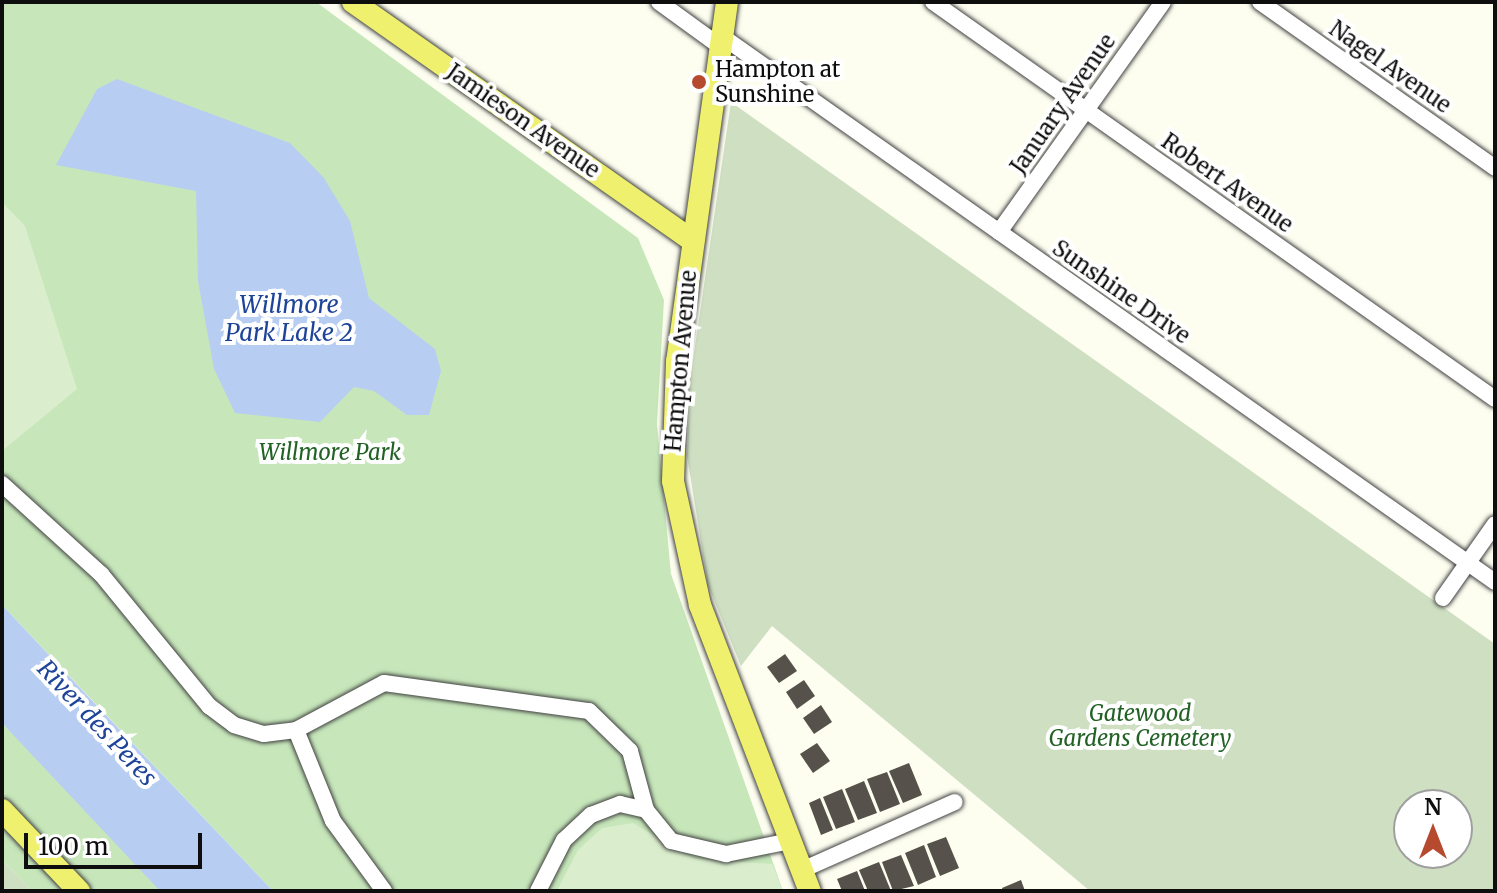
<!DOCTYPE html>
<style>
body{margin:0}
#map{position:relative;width:1497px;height:893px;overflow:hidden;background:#fdfef0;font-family:Merriweather,serif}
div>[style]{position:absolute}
.green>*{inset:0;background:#c7e7bb}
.cemetery>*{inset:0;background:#cedfc2}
.pitch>*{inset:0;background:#daeecd}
.water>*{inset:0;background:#b8cdf2}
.building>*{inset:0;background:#56524b}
.roads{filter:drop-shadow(0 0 2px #414141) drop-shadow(0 0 2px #414141)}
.minor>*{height:16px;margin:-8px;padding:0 8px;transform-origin:8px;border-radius:8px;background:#fff}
.major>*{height:22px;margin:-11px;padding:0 11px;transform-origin:11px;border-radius:11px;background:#eef06e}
.dots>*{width:22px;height:22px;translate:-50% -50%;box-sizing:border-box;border:4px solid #fff;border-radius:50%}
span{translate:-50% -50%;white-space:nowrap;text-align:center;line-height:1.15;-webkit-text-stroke:8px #fff;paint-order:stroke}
.street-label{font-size:22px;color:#0e0e0e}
.poi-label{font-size:22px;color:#0e0e0e}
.left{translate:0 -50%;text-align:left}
.park-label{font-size:22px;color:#226225;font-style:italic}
.water-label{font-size:24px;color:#1e4499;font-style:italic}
.frame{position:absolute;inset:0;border:4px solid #0e0e0e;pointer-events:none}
.north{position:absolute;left:1393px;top:789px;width:80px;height:80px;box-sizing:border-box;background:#fff;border:2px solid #9f9f9f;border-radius:50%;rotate:0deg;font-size:22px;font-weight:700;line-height:32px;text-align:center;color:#0e0e0e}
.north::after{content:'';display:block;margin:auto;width:28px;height:36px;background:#b64a2e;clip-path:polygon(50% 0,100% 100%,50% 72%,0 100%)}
.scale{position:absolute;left:24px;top:833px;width:178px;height:36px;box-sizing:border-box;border:4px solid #0e0e0e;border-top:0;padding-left:10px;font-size:24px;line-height:28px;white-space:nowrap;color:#0e0e0e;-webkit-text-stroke:6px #fff;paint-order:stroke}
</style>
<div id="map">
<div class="green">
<i style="clip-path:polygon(2px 2px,316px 2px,638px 238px,664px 300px,657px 424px,671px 574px,783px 891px,273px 891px,2px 605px)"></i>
<i style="clip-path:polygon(2px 723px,77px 799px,160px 891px,32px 891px,2px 860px)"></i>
</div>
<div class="cemetery">
<i style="clip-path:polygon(evenodd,731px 102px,1495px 644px,1495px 891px,1090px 891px,772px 626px,741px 666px,708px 585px,687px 456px,690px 380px,731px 102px,1409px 805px,1457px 805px,1457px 853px,1409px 853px,1409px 805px)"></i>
<i style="clip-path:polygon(2px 860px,32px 891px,2px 891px)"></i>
</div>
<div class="pitch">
<i style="clip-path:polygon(2px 202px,25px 226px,77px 389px,2px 451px)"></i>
<i style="clip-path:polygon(633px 823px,694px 859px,772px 864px,783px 891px,557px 891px,578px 850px,602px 828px)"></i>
</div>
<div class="water">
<i style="clip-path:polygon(117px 79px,290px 143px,324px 178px,350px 221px,369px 298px,435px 349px,441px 371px,429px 415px,407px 415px,374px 391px,354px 387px,320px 422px,235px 413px,214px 369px,198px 281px,196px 191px,56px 165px,97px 89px)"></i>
<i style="clip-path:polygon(2px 605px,84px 692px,273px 891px,160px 891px,2px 723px)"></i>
</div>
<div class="building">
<i style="clip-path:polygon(785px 654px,797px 671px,779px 683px,767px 667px)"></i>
<i style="clip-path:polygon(804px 680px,815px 696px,797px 709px,786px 692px)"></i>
<i style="clip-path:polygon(821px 705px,832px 722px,814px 734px,803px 718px)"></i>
<i style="clip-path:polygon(817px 743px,830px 761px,813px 773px,800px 754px)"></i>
<i style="clip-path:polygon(909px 763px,922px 795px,903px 803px,889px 771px)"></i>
<i style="clip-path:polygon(887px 772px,900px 804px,880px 812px,867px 779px)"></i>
<i style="clip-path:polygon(864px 781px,877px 813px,858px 820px,845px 789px)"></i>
<i style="clip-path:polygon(842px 789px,855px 822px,836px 829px,823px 797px)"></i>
<i style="clip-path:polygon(820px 798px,833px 830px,821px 835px,809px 803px)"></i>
<i style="clip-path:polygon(946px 837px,959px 868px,940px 876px,927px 844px)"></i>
<i style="clip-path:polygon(924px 845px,936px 877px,918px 885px,905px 853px)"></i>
<i style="clip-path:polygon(901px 855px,914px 886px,893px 891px,882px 862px)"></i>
<i style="clip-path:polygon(879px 862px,891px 891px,868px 891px,859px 870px)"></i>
<i style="clip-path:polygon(857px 871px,865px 891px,842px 891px,837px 879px)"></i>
<i style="clip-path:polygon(1021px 880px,1025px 891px,1003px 891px,1002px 888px)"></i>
</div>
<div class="roads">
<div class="minor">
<i style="left:659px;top:2px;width:77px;rotate:36deg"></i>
<i style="left:933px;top:2px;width:688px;rotate:35.24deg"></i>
<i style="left:1260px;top:2px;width:288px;rotate:35.2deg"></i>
<i style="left:723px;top:37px;width:945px;rotate:35.22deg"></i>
<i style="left:999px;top:232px;width:282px;rotate:-54.5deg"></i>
<i style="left:2px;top:484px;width:134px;rotate:42.3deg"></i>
<i style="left:101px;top:574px;width:171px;rotate:50.7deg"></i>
<i style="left:209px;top:706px;width:31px;rotate:37deg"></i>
<i style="left:234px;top:725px;width:31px;rotate:17deg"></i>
<i style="left:264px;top:734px;width:32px;rotate:-7deg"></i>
<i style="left:296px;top:730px;width:98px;rotate:67.9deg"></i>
<i style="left:333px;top:821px;width:87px;rotate:53.9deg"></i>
<i style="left:1443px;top:598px;width:90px;rotate:-54.9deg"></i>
<i style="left:296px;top:730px;width:100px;rotate:-28.1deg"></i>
<i style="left:384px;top:683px;width:207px;rotate:7.8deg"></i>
<i style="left:589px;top:711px;width:57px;rotate:44.3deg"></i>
<i style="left:630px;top:751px;width:61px;rotate:74.8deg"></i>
<i style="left:646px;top:810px;width:40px;rotate:51deg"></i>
<i style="left:671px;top:841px;width:57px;rotate:13.3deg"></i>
<i style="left:726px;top:854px;width:65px;rotate:-11.5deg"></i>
<i style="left:802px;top:870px;width:167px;rotate:-24deg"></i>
<i style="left:538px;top:891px;width:57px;rotate:-63deg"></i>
<i style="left:564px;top:840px;width:37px;rotate:-43deg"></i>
<i style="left:591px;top:815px;width:31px;rotate:-21deg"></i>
<i style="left:620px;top:804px;width:27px;rotate:13deg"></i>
</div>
<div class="major">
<i style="left:353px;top:2px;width:416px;rotate:35.1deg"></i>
<i style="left:727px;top:2px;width:362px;rotate:97.9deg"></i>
<i style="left:677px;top:361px;width:120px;rotate:91.9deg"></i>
<i style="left:673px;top:481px;width:127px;rotate:77.7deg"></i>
<i style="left:700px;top:605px;width:306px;rotate:69deg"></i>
<i style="left:2px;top:810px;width:112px;rotate:46.5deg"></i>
</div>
</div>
<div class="dots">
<i style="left:699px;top:82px;background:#b64a2e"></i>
</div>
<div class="street-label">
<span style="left:1390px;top:67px;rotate:35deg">Nagel Avenue</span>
<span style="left:1063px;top:104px;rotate:-55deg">January Avenue</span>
<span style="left:523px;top:121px;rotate:35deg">Jamieson Avenue</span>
<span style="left:1227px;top:183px;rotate:35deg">Robert Avenue</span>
<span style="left:1121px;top:292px;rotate:35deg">Sunshine Drive</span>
<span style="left:681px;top:361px;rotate:-85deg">Hampton Avenue</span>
</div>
<div class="poi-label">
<span class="left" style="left:715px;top:82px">Hampton at<br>Sunshine</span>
</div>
<div class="park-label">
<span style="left:330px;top:453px">Willmore Park</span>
<span style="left:1140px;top:726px">Gatewood<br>Gardens Cemetery</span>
</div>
<div class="water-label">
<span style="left:289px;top:319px">Willmore<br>Park Lake 2</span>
<span style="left:97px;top:723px;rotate:47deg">River des Peres</span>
</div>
<div class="frame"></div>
<div class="north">N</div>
<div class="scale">100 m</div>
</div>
